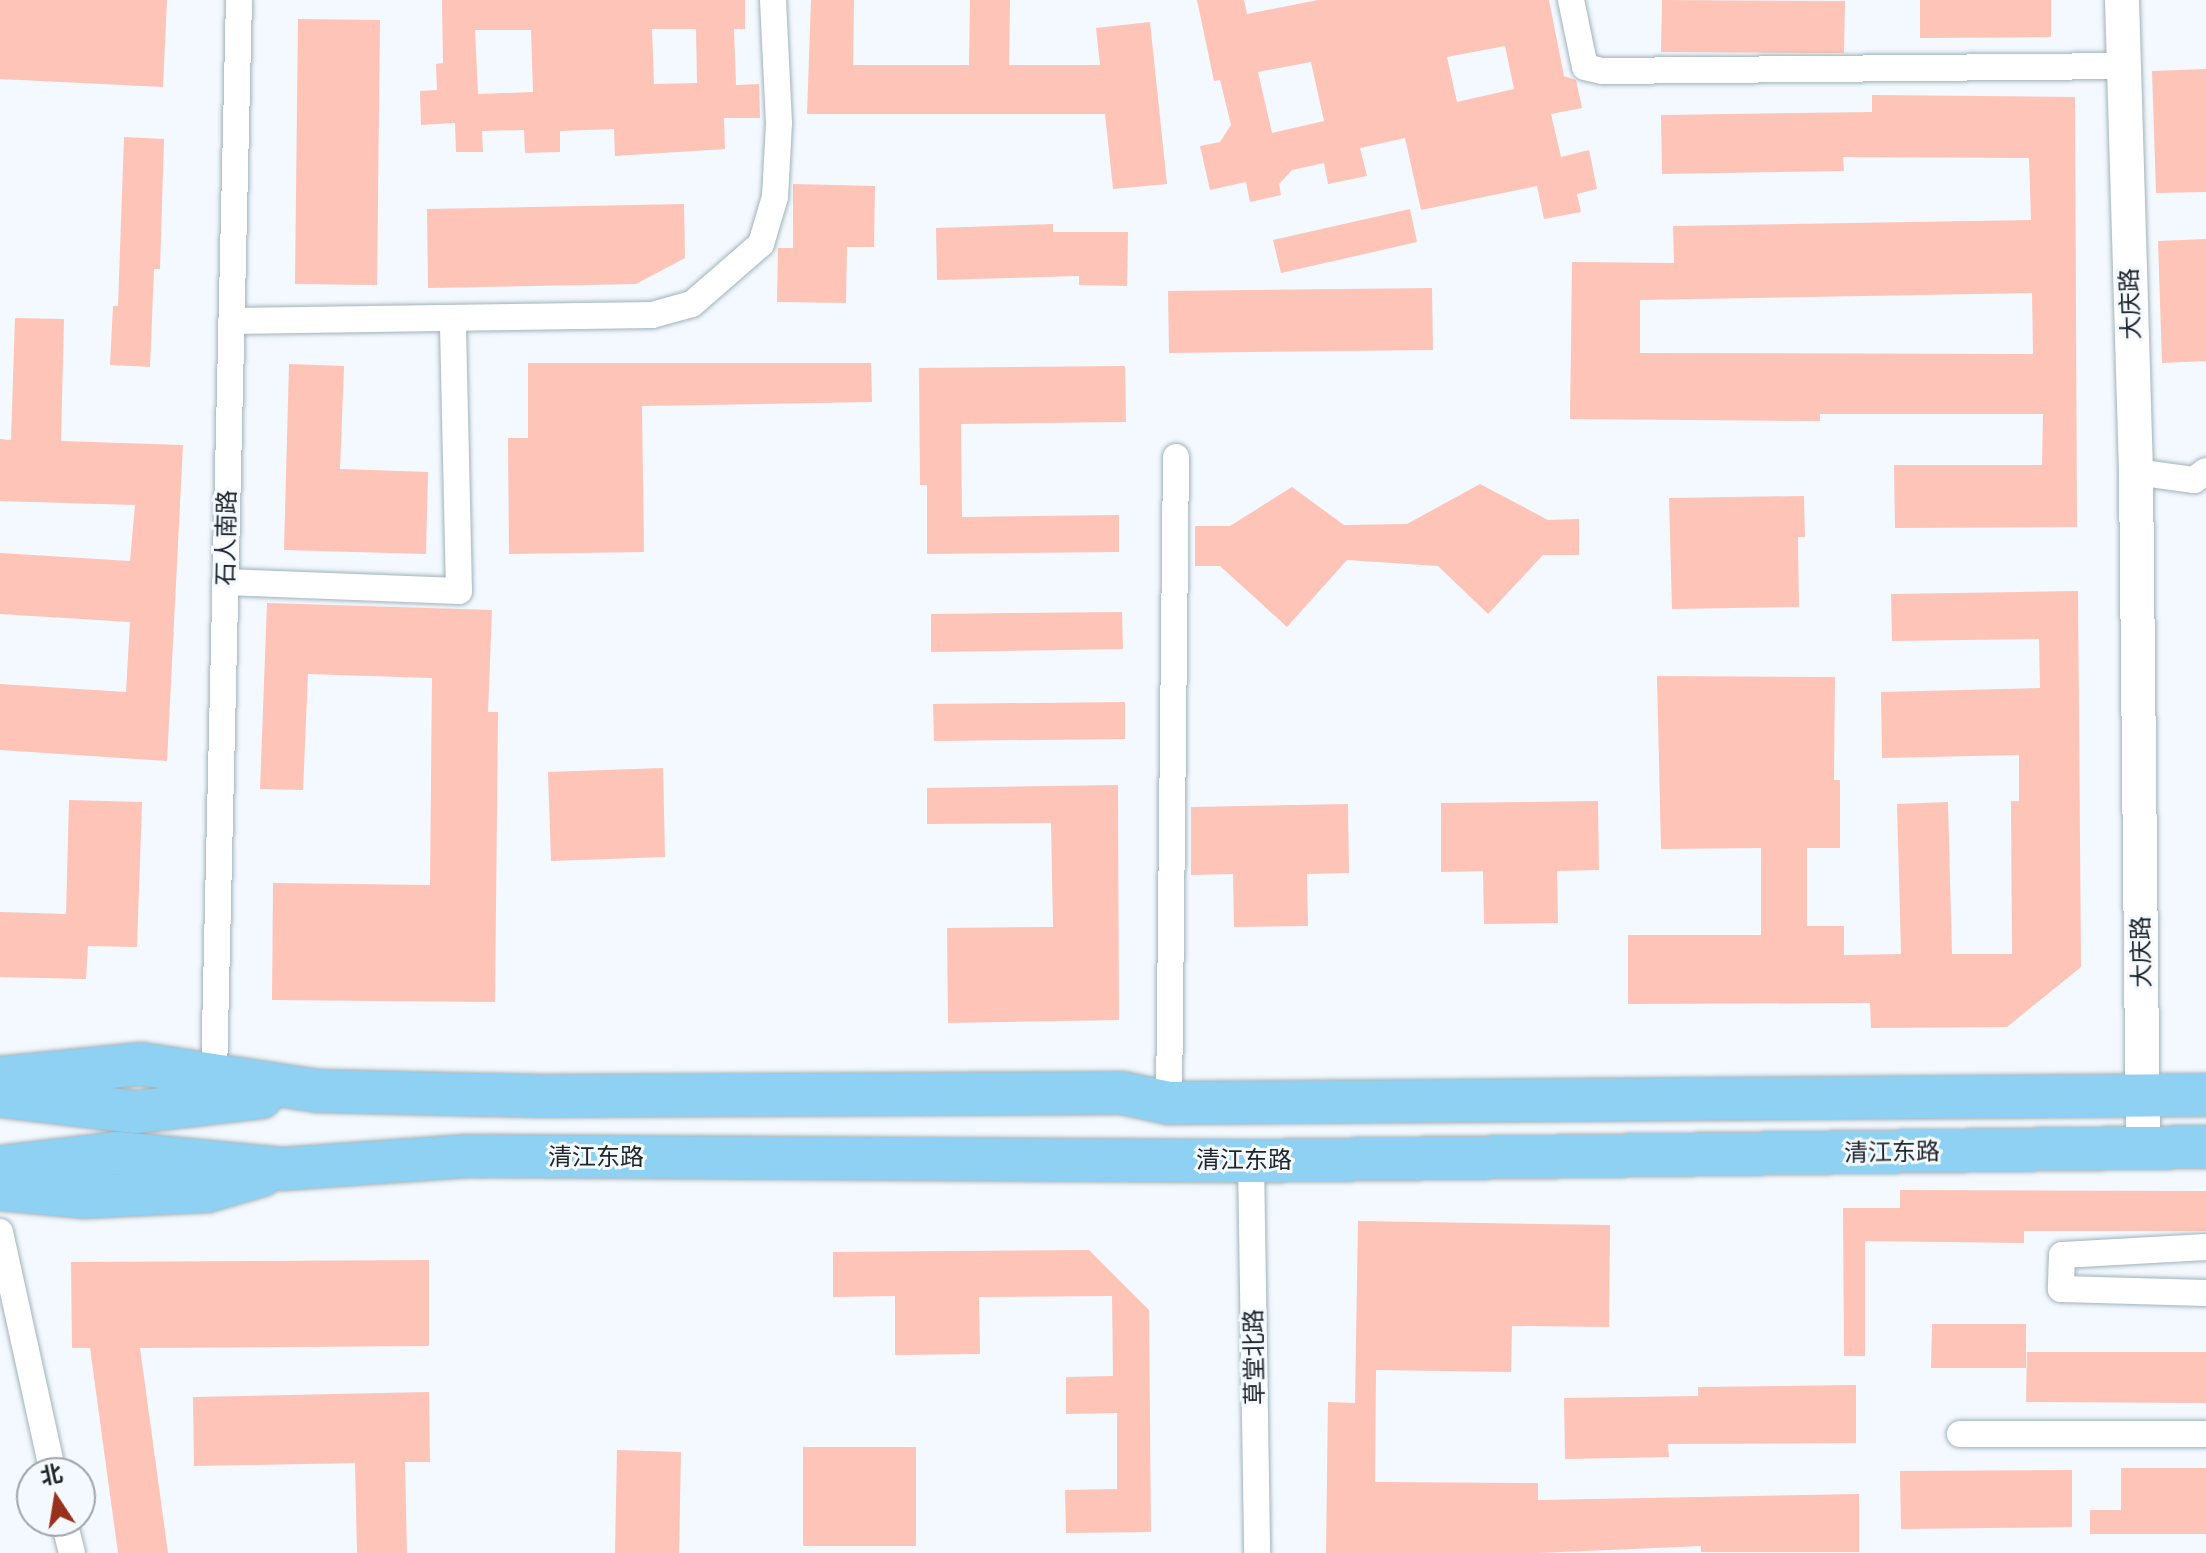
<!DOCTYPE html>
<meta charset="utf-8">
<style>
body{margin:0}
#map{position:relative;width:2206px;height:1553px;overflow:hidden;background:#f3f9fe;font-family:Poppins,"Noto Sans SC",sans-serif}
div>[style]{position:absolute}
.building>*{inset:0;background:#fdc4b7}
.roads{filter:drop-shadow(0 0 2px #a1b2bb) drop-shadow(0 0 2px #a1b2bb)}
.minor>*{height:26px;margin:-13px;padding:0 13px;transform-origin:13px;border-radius:13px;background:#fff}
.tertiary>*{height:34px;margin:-17px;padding:0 17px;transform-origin:17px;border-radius:17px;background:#fff}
.primary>*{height:42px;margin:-21px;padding:0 21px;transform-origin:21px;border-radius:21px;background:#8ed1f3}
span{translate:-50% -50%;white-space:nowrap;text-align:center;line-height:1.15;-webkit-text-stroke:6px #f3f9fe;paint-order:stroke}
.street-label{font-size:24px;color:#1f2529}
.north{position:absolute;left:16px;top:1457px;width:80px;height:80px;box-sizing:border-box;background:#f3f9fe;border:2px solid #9ea4a9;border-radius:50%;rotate:348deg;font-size:22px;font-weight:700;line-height:32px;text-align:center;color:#1f2529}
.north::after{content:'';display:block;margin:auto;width:28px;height:36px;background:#99301c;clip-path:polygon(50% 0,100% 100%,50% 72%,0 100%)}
</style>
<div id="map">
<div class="building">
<i style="clip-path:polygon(0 0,167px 0,163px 87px,0 79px)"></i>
<i style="clip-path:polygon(evenodd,442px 0,745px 0,745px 29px,734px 29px,736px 85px,759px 84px,760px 118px,724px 118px,725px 149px,615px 156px,614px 129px,560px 131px,560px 152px,525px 153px,524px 130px,482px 131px,483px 152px,456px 152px,455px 123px,421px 125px,420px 91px,437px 90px,436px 64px,443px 63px,442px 0,652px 29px,696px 29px,697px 83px,654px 84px,652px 29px,442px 0,475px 30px,531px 30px,533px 92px,478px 94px,475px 30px)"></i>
<i style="clip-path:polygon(811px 0,854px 0,853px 65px,969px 65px,970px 0,1010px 0,1009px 65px,1100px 65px,1096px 28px,1150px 22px,1167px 184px,1113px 189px,1105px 114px,807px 114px)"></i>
<i style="clip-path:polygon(evenodd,1197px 0,1244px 0,1247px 14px,1318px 0,1549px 0,1564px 76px,1576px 80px,1582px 108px,1551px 114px,1561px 157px,1589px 150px,1597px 189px,1577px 194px,1581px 212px,1544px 219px,1537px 186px,1421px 210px,1405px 138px,1360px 148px,1367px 176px,1328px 184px,1324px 163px,1292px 170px,1279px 184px,1281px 195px,1250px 202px,1246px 182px,1210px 190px,1200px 146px,1220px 142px,1231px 125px,1220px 80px,1214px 81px,1197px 0,1505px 46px,1514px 89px,1457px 102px,1447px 57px,1505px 46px,1197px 0,1311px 62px,1324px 121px,1272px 133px,1258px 72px,1311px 62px)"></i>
<i style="clip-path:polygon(1662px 0,1845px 1px,1844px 53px,1661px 52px)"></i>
<i style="clip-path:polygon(1920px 0,2051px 0,2051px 37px,1920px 38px)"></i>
<i style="clip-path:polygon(298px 19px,380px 20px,377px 285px,295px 284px)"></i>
<i style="clip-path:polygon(2206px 69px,2206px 192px,2156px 193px,2152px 71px)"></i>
<i style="clip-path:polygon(evenodd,1872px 95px,2075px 97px,2077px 527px,1895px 528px,1894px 465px,2042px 465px,2043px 414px,1820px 414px,1820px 421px,1570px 419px,1572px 262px,1674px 263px,1673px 226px,2031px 220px,2029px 158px,1843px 157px,1844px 171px,1662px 174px,1661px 115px,1872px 112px,1872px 95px,2032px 293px,2033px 354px,1640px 353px,1640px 300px,2032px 293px)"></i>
<i style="clip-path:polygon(124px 137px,164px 139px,160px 269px,154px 269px,150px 367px,110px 365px,113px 306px,118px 306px)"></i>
<i style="clip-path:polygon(793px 184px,875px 186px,874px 247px,847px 247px,846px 303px,777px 302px,778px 248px,793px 248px)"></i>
<i style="clip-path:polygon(684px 204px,685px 258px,636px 284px,428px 288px,427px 209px)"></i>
<i style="clip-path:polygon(1410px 209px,1417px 242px,1281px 273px,1273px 240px)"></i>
<i style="clip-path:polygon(1053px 224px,1053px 232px,1128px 232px,1127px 286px,1079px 285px,1079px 276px,937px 280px,936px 228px)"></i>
<i style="clip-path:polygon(2206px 239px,2206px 361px,2162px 363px,2158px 241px)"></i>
<i style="clip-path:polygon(1432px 288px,1433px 350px,1169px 353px,1168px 291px)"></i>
<i style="clip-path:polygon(15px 318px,64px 319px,61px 441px,183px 445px,167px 761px,0 750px,0 684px,126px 692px,130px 622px,0 614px,0 553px,130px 561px,135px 505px,0 501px,0 439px,11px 440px)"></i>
<i style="clip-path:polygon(528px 363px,871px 363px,872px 402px,642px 406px,644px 552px,509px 554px,508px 438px,528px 438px)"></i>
<i style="clip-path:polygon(289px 364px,344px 366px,340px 469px,428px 472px,426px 554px,284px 550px)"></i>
<i style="clip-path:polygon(1125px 366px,1126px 422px,961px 424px,962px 517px,1119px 515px,1119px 552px,927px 554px,927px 485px,920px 485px,919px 368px)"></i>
<i style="clip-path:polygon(1480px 484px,1548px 520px,1579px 519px,1579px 555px,1543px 555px,1488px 614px,1438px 566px,1347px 560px,1287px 627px,1220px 566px,1195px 566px,1195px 526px,1230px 526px,1292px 487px,1344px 525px,1407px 524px)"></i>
<i style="clip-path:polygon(1804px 496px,1805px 537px,1798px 537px,1799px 607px,1672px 609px,1669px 498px)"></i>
<i style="clip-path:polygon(2078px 591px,2081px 967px,2007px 1027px,1871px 1028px,1870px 1003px,1628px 1004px,1628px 935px,1761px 935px,1761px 848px,1661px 849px,1657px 676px,1835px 677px,1834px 780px,1840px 780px,1840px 848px,1807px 848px,1807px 926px,1844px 926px,1844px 955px,1901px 954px,1897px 804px,1948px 802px,1952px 954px,2012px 954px,2011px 801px,2019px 801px,2019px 755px,1882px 758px,1881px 692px,2040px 688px,2039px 639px,1892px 641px,1891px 594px)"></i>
<i style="clip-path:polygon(267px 603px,492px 610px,488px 712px,498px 712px,495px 1002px,272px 1000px,273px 883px,430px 885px,432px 678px,308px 674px,303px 790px,260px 789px)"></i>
<i style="clip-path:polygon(1122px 612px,1123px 649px,931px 652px,931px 614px)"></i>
<i style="clip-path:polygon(1125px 702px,1125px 739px,934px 741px,933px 704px)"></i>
<i style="clip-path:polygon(663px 768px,665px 857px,551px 861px,548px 772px)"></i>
<i style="clip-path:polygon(1118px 785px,1119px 1020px,948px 1023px,947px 928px,1053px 927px,1051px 823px,927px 824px,927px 788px)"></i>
<i style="clip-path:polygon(69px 800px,142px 802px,137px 947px,88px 946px,86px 979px,0 977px,0 912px,66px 914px)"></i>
<i style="clip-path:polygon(1598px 801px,1599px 870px,1557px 871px,1558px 923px,1484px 924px,1483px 871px,1441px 872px,1441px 803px)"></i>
<i style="clip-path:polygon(1348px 804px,1349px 873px,1307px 874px,1308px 926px,1234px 927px,1233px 874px,1191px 875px,1191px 807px)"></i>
<i style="clip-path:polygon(1900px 1190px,2206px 1191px,2206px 1231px,2024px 1231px,2024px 1243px,1865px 1241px,1865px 1356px,1844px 1356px,1843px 1208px,1900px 1208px)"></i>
<i style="clip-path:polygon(1358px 1221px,1610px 1225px,1609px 1327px,1512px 1326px,1511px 1372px,1376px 1370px,1375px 1482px,1538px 1483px,1538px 1500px,1859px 1494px,1859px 1552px,1701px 1552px,1701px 1546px,1538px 1553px,1326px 1553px,1328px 1402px,1355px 1403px)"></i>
<i style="clip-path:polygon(1089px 1250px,1149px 1310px,1151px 1532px,1066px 1533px,1065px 1490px,1117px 1489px,1117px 1413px,1066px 1414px,1066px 1377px,1113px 1376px,1112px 1296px,979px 1297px,980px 1354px,895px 1355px,895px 1296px,833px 1297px,833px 1252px)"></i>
<i style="clip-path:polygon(429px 1260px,429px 1346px,140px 1348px,168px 1553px,118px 1553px,90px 1348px,72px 1348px,71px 1262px)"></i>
<i style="clip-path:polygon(1932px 1324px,2026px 1324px,2026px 1368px,1931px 1368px)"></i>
<i style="clip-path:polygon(2027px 1352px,2206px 1352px,2206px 1403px,2026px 1402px)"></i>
<i style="clip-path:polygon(1856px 1385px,1856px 1443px,1668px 1444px,1669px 1457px,1565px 1459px,1564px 1398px,1698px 1396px,1698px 1387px)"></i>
<i style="clip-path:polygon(429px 1392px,430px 1462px,405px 1462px,407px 1553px,357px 1553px,355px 1463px,194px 1466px,193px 1397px)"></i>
<i style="clip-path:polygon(803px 1447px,916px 1447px,916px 1546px,803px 1546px)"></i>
<i style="clip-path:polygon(617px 1450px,681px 1452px,679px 1553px,615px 1553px)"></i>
<i style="clip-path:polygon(2121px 1468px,2206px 1468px,2206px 1534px,2090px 1534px,2090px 1510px,2121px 1510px)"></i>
<i style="clip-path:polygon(2072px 1470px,2072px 1527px,1901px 1529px,1900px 1471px)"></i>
</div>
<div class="roads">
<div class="minor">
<i style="left:1571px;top:0;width:68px;rotate:78.2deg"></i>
<i style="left:1585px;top:67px;width:18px;rotate:13deg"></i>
<i style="left:1603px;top:71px;width:519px;rotate:-0.55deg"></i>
<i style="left:231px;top:321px;width:421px;rotate:-0.8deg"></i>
<i style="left:652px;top:315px;width:41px;rotate:-15.4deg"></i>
<i style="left:692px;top:304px;width:91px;rotate:-41deg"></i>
<i style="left:761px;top:244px;width:49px;rotate:-73.4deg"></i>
<i style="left:775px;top:197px;width:74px;rotate:-86.9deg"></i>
<i style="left:779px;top:123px;width:123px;rotate:-92.8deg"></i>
<i style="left:2136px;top:472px;width:59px;rotate:7.9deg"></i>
<i style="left:2194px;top:480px;width:15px;rotate:-37deg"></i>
<i style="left:225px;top:582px;width:234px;rotate:2.2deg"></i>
<i style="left:459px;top:591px;width:271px;rotate:-91.3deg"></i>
<i style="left:214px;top:1075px;width:1075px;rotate:-88.67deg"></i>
<i style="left:1169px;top:1103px;width:646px;rotate:-89.38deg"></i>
<i style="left:1251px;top:1161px;width:392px;rotate:89.1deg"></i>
<i style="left:0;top:1232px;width:247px;rotate:77.6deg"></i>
<i style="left:2206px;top:1247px;width:144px;rotate:176.8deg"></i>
<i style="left:2062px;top:1255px;width:34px;rotate:92deg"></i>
<i style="left:2061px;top:1289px;width:145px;rotate:1.6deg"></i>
<i style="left:1960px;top:1434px;width:246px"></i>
<i style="left:64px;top:1521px;width:33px;rotate:76deg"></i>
</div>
<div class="tertiary">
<i style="left:2122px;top:0;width:472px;rotate:88.3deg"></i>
<i style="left:2136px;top:472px;width:676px;rotate:89.41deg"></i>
</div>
<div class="primary">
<i style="left:0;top:1078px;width:142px;rotate:-5.7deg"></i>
<i style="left:141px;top:1064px;width:179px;rotate:8.7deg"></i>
<i style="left:318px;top:1091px;width:224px;rotate:1.3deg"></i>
<i style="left:542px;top:1096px;width:580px;rotate:-0.3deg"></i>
<i style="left:1122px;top:1093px;width:48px;rotate:12deg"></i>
<i style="left:1169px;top:1103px;width:1037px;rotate:-0.44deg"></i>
<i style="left:1px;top:1096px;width:136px;rotate:6.8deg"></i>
<i style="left:136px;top:1112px;width:126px;rotate:-6.8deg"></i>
<i style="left:0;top:1167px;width:118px;rotate:-6.8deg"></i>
<i style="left:117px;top:1153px;width:166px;rotate:5.5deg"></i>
<i style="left:282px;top:1169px;width:186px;rotate:-4deg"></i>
<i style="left:468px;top:1156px;width:783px;rotate:0.37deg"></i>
<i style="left:1251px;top:1161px;width:955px;rotate:-0.84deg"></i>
<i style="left:0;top:1189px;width:83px;rotate:5.5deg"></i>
<i style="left:83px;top:1197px;width:124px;rotate:-2.8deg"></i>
<i style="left:207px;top:1191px;width:57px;rotate:-16.2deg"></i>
</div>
</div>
<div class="street-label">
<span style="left:2130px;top:304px;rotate:-92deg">大庆路</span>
<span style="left:226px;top:538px;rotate:-89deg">石人南路</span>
<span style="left:2141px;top:952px;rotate:-91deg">大庆路</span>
<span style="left:1892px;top:1152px;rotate:-1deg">清江东路</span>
<span style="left:596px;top:1157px">清江东路</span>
<span style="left:1244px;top:1160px">清江东路</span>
<span style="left:1254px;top:1357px;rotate:-91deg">草堂北路</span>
</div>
<div class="north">北</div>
</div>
